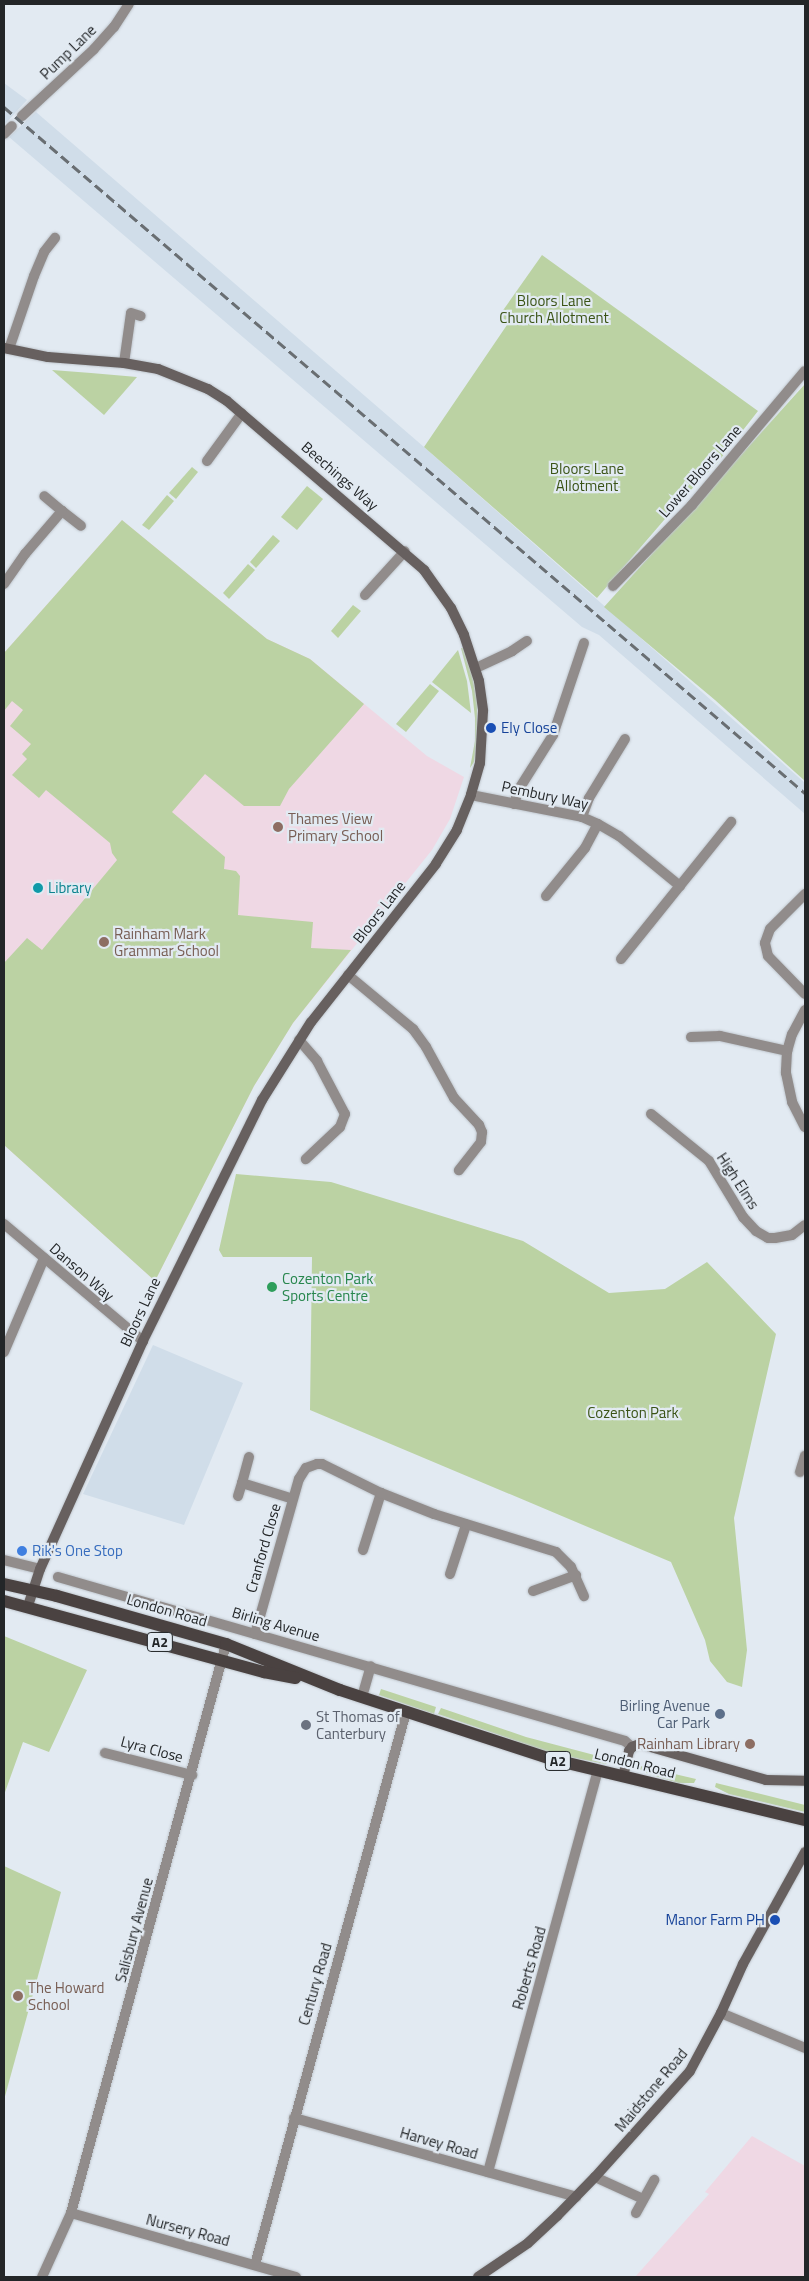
<!DOCTYPE html>
<style>
body{margin:0}
#map{position:relative;width:809px;height:2281px;overflow:hidden;background:#e2eaf2;font-family:"Titillium Web",sans-serif}
div>[style]{position:absolute}
.built>*{inset:0;background:#d0dde9}
.education>*{inset:0;background:#efd8e4}
.green>*{inset:0;background:#bbd2a3}
.roads{filter:drop-shadow(0 0 1px #c0c7ce) drop-shadow(0 0 1px #c0c7ce)}
.street>*{height:10px;margin:-5px;padding:0 5px;transform-origin:5px;border-radius:5px;background:#918c8b}
.secondary>*{height:10px;margin:-5px;padding:0 5px;transform-origin:5px;border-radius:5px;background:#67605f}
.primary>*{height:12px;margin:-6px;padding:0 6px;transform-origin:6px;border-radius:6px;background:#4a4241}
.rail>*{height:3px;margin-top:-1.5px;transform-origin:0;background:repeating-linear-gradient(90deg,#696e72 0 10px,transparent 0 15px)}
.dots>*{width:14px;height:14px;translate:-50% -50%;box-sizing:border-box;border:2px solid #e2eaf2;border-radius:50%}
span{translate:-50% -50%;white-space:nowrap;text-align:center;line-height:1.15;-webkit-text-stroke:4.5px #e2eaf2;paint-order:stroke}
.shield-label span{padding:1px 4px;background:#e2eaf2;border:1px solid;border-radius:4px;-webkit-text-stroke-width:0}
.shield-label{font-size:14px;color:#232628;font-weight:700}
.street-label{font-size:15px;color:#232628}
.park-label{font-size:15px;color:#3a5315}
.transit-label{font-size:15px;color:#164399}
.left{translate:0 -50%;text-align:left}
.right{translate:-100% -50%;text-align:right}
.education-label{font-size:15px;color:#785e54}
.culture-label{font-size:15px;color:#0d838f}
.leisure-label{font-size:15px;color:#27864d}
.shop-label{font-size:15px;color:#366cbe}
.service-label{font-size:15px;color:#4e5e75}
.worship-label{font-size:15px;color:#5b616d}
.frame{position:absolute;inset:0;border:5px solid #232628;pointer-events:none}
</style>
<div id="map">
<div class="built">
<i style="clip-path:polygon(4px 83px,27px 100px,4px 125px)"></i>
<i style="clip-path:polygon(36px 112px,424px 447px,805px 783px,805px 814px,599px 635px,582px 627px,9px 137px)"></i>
<i style="clip-path:polygon(153px 1345px,243px 1383px,184px 1525px,83px 1494px)"></i>
</div>
<div class="education">
<i style="clip-path:polygon(122px 520px,267px 639px,310px 659px,427px 756px,464px 777px,450px 819px,432px 850px,293px 1023px,254px 1086px,155px 1281px,4px 1145px,4px 653px)"></i>
<i style="clip-path:polygon(752px 2136px,805px 2166px,805px 2277px,635px 2277px,709px 2194px,705px 2192px)"></i>
</div>
<div class="green">
<i style="clip-path:polygon(542px 255px,758px 411px,718px 462px,683px 498px,597px 598px,424px 447px,509px 322px,499px 316px)"></i>
<i style="clip-path:polygon(52px 370px,91px 373px,137px 377px,104px 415px)"></i>
<i style="clip-path:polygon(805px 384px,805px 781px,715px 700px,604px 607px)"></i>
<i style="clip-path:polygon(192px 467px,198px 472px,176px 499px,169px 493px)"></i>
<i style="clip-path:polygon(307px 486px,323px 499px,297px 530px,281px 517px)"></i>
<i style="clip-path:polygon(167px 495px,174px 501px,149px 530px,142px 525px)"></i>
<i style="clip-path:polygon(122px 520px,267px 639px,310px 659px,364px 704px,289px 789px,280px 806px,244px 806px,205px 774px,172px 812px,225px 857px,224px 869px,236px 871px,240px 876px,238px 915px,313px 922px,311px 948px,351px 950px,293px 1023px,254px 1086px,155px 1281px,4px 1145px,4px 963px,27px 938px,42px 950px,117px 860px,112px 853px,110px 843px,46px 790px,39px 798px,12px 775px,27px 759px,22px 754px,31px 744px,10px 726px,23px 710px,12px 701px,4px 711px,4px 653px)"></i>
<i style="clip-path:polygon(273px 535px,280px 541px,256px 568px,250px 562px)"></i>
<i style="clip-path:polygon(248px 564px,255px 570px,229px 599px,223px 593px)"></i>
<i style="clip-path:polygon(353px 605px,361px 611px,338px 638px,331px 631px)"></i>
<i style="clip-path:polygon(461px 648px,464px 648px,472px 675px,477px 702px,477px 741px,474px 762px,470px 768px,475px 741px,475px 718px,472px 691px)"></i>
<i style="clip-path:polygon(458px 650px,467px 681px,471px 713px,432px 682px)"></i>
<i style="clip-path:polygon(430px 684px,439px 691px,406px 732px,396px 724px)"></i>
<i style="clip-path:polygon(236px 1174px,331px 1182px,523px 1241px,609px 1293px,665px 1289px,707px 1262px,776px 1334px,734px 1518px,747px 1650px,742px 1687px,727px 1682px,710px 1661px,705px 1640px,671px 1562px,310px 1410px,312px 1257px,223px 1257px,219px 1250px)"></i>
<i style="clip-path:polygon(4px 1636px,87px 1670px,49px 1752px,23px 1742px,4px 1795px)"></i>
<i style="clip-path:polygon(381px 1689px,436px 1707px,434px 1714px,379px 1695px)"></i>
<i style="clip-path:polygon(441px 1708px,526px 1737px,617px 1761px,606px 1764px,554px 1754px,438px 1714px)"></i>
<i style="clip-path:polygon(636px 1765px,696px 1779px,694px 1783px,678px 1783px,643px 1772px)"></i>
<i style="clip-path:polygon(716px 1783px,805px 1805px,805px 1812px,729px 1794px,715px 1787px)"></i>
<i style="clip-path:polygon(4px 1866px,61px 1892px,4px 2100px)"></i>
</div>
<div class="roads">
<div class="street">
<i style="left:22px;top:116px;width:98px;rotate:-42.9deg"></i>
<i style="left:94px;top:49px;width:30px;rotate:-48deg"></i>
<i style="left:114px;top:27px;width:27px;rotate:-57deg"></i>
<i style="left:4px;top:134px;width:11px;rotate:-45deg"></i>
<i style="left:9px;top:349px;width:77px;rotate:-71.1deg"></i>
<i style="left:34px;top:276px;width:26px;rotate:-67deg"></i>
<i style="left:44px;top:252px;width:18px;rotate:-52deg"></i>
<i style="left:124px;top:363px;width:50px;rotate:-82deg"></i>
<i style="left:131px;top:313px;width:10px;rotate:17deg"></i>
<i style="left:207px;top:461px;width:59px;rotate:-53.9deg"></i>
<i style="left:62px;top:511px;width:24px;rotate:38deg"></i>
<i style="left:4px;top:584px;width:37px;rotate:-55deg"></i>
<i style="left:25px;top:554px;width:57px;rotate:-49.3deg"></i>
<i style="left:62px;top:511px;width:23px;rotate:-140deg"></i>
<i style="left:613px;top:586px;width:113px;rotate:-45.7deg"></i>
<i style="left:692px;top:505px;width:175px;rotate:-49.9deg"></i>
<i style="left:365px;top:595px;width:59px;rotate:-47.7deg"></i>
<i style="left:476px;top:668px;width:40px;rotate:-25deg"></i>
<i style="left:512px;top:651px;width:18px;rotate:-34deg"></i>
<i style="left:471px;top:795px;width:113px;rotate:11.2deg"></i>
<i style="left:582px;top:817px;width:17px;rotate:24deg"></i>
<i style="left:598px;top:824px;width:24px;rotate:30deg"></i>
<i style="left:619px;top:836px;width:79px;rotate:39.3deg"></i>
<i style="left:514px;top:804px;width:16px;rotate:-72deg"></i>
<i style="left:519px;top:789px;width:64px;rotate:-57.8deg"></i>
<i style="left:553px;top:735px;width:97px;rotate:-71.4deg"></i>
<i style="left:582px;top:817px;width:20px;rotate:-70deg"></i>
<i style="left:589px;top:798px;width:69px;rotate:-58.6deg"></i>
<i style="left:805px;top:894px;width:49px;rotate:135deg"></i>
<i style="left:770px;top:929px;width:15px;rotate:110deg"></i>
<i style="left:765px;top:943px;width:13px;rotate:77deg"></i>
<i style="left:768px;top:956px;width:53px;rotate:45.8deg"></i>
<i style="left:546px;top:896px;width:62px;rotate:-50.9deg"></i>
<i style="left:585px;top:848px;width:27px;rotate:-62deg"></i>
<i style="left:621px;top:959px;width:176px;rotate:-51.2deg"></i>
<i style="left:348px;top:975px;width:85px;rotate:39.7deg"></i>
<i style="left:413px;top:1029px;width:22px;rotate:54deg"></i>
<i style="left:426px;top:1047px;width:58px;rotate:61.2deg"></i>
<i style="left:454px;top:1098px;width:37px;rotate:47deg"></i>
<i style="left:479px;top:1125px;width:8px;rotate:67deg"></i>
<i style="left:482px;top:1132px;width:10px;rotate:96deg"></i>
<i style="left:481px;top:1142px;width:36px;rotate:128deg"></i>
<i style="left:805px;top:1010px;width:27px;rotate:118deg"></i>
<i style="left:792px;top:1034px;width:18px;rotate:106deg"></i>
<i style="left:787px;top:1051px;width:22px;rotate:93deg"></i>
<i style="left:786px;top:1073px;width:30px;rotate:78deg"></i>
<i style="left:792px;top:1102px;width:28px;rotate:63deg"></i>
<i style="left:691px;top:1037px;width:29px;rotate:-2deg"></i>
<i style="left:720px;top:1036px;width:69px;rotate:12.6deg"></i>
<i style="left:299px;top:1040px;width:28px;rotate:49deg"></i>
<i style="left:317px;top:1061px;width:60px;rotate:62.2deg"></i>
<i style="left:345px;top:1114px;width:14px;rotate:111deg"></i>
<i style="left:340px;top:1127px;width:47px;rotate:136.7deg"></i>
<i style="left:651px;top:1114px;width:75px;rotate:39deg"></i>
<i style="left:709px;top:1161px;width:66px;rotate:58.7deg"></i>
<i style="left:743px;top:1217px;width:19px;rotate:47deg"></i>
<i style="left:756px;top:1231px;width:14px;rotate:30deg"></i>
<i style="left:768px;top:1238px;width:7px"></i>
<i style="left:775px;top:1238px;width:17px;rotate:-10deg"></i>
<i style="left:792px;top:1235px;width:16px;rotate:-38deg"></i>
<i style="left:4px;top:1224px;width:182px;rotate:40.1deg"></i>
<i style="left:4px;top:1352px;width:102px;rotate:-66.9deg"></i>
<i style="left:249px;top:1457px;width:27px;rotate:105deg"></i>
<i style="left:242px;top:1483px;width:53px;rotate:17.4deg"></i>
<i style="left:800px;top:1472px;width:17px;rotate:-73deg"></i>
<i style="left:238px;top:1496px;width:14px;rotate:-73deg"></i>
<i style="left:363px;top:1550px;width:60px;rotate:-72.5deg"></i>
<i style="left:4px;top:1560px;width:37px;rotate:14deg"></i>
<i style="left:450px;top:1574px;width:52px;rotate:-71.9deg"></i>
<i style="left:58px;top:1577px;width:590px;rotate:16.13deg"></i>
<i style="left:625px;top:1741px;width:9px;rotate:41deg"></i>
<i style="left:533px;top:1591px;width:46px;rotate:-20.4deg"></i>
<i style="left:255px;top:1634px;width:161px;rotate:-74.2deg"></i>
<i style="left:299px;top:1479px;width:13px;rotate:-58deg"></i>
<i style="left:306px;top:1468px;width:12px;rotate:-20deg"></i>
<i style="left:317px;top:1464px;width:5px"></i>
<i style="left:322px;top:1464px;width:66px;rotate:26.2deg"></i>
<i style="left:381px;top:1493px;width:57px;rotate:21.6deg"></i>
<i style="left:434px;top:1514px;width:128px;rotate:17.3deg"></i>
<i style="left:556px;top:1552px;width:21px;rotate:45deg"></i>
<i style="left:571px;top:1567px;width:32px;rotate:66deg"></i>
<i style="left:362px;top:1697px;width:32px;rotate:-74deg"></i>
<i style="left:105px;top:1753px;width:90px;rotate:14.2deg"></i>
<i style="left:721px;top:2013px;width:91px;rotate:22.6deg"></i>
<i style="left:294px;top:2118px;width:293px;rotate:15.6deg"></i>
<i style="left:488px;top:2172px;width:416px;rotate:-74.7deg"></i>
<i style="left:595px;top:2177px;width:53px;rotate:24.6deg"></i>
<i style="left:71px;top:2213px;width:234px;rotate:15.9deg"></i>
<i style="left:636px;top:2213px;width:38px;rotate:-61deg"></i>
<i style="left:255px;top:2265px;width:573px;rotate:-74.73deg"></i>
<i style="left:42px;top:2277px;width:70px;rotate:-65.6deg"></i>
<i style="left:71px;top:2213px;width:590px;rotate:-74.76deg"></i>
</div>
<div class="secondary">
<i style="left:4px;top:348px;width:45px;rotate:11.6deg"></i>
<i style="left:48px;top:357px;width:76px;rotate:4.5deg"></i>
<i style="left:124px;top:363px;width:35px;rotate:10deg"></i>
<i style="left:158px;top:369px;width:54px;rotate:21.8deg"></i>
<i style="left:208px;top:389px;width:22px;rotate:32deg"></i>
<i style="left:227px;top:401px;width:260px;rotate:40.6deg"></i>
<i style="left:424px;top:570px;width:47px;rotate:54.6deg"></i>
<i style="left:451px;top:608px;width:30px;rotate:64deg"></i>
<i style="left:464px;top:635px;width:48px;rotate:71.9deg"></i>
<i style="left:479px;top:681px;width:30px;rotate:82deg"></i>
<i style="left:483px;top:711px;width:52px;rotate:93.3deg"></i>
<i style="left:480px;top:763px;width:33px;rotate:106deg"></i>
<i style="left:471px;top:795px;width:38px;rotate:112deg"></i>
<i style="left:457px;top:830px;width:40px;rotate:122deg"></i>
<i style="left:436px;top:864px;width:201px;rotate:128.3deg"></i>
<i style="left:311px;top:1022px;width:92px;rotate:122.1deg"></i>
<i style="left:262px;top:1100px;width:269px;rotate:116.3deg"></i>
<i style="left:143px;top:1341px;width:250px;rotate:114.3deg"></i>
<i style="left:40px;top:1569px;width:40px;rotate:108deg"></i>
<i style="left:623px;top:1777px;width:27px;rotate:-77deg"></i>
<i style="left:629px;top:1751px;width:5px;rotate:-53deg"></i>
<i style="left:632px;top:1747px;width:9px;rotate:-21deg"></i>
<i style="left:640px;top:1744px;width:131px;rotate:15.9deg"></i>
<i style="left:766px;top:1780px;width:39px;rotate:1deg"></i>
<i style="left:478px;top:2277px;width:60px;rotate:-34.2deg"></i>
<i style="left:528px;top:2243px;width:40px;rotate:-43deg"></i>
<i style="left:557px;top:2216px;width:54px;rotate:-45.7deg"></i>
<i style="left:595px;top:2177px;width:142px;rotate:-48.1deg"></i>
<i style="left:690px;top:2071px;width:66px;rotate:-61.9deg"></i>
<i style="left:721px;top:2013px;width:54px;rotate:-65.8deg"></i>
<i style="left:743px;top:1964px;width:128px;rotate:-61deg"></i>
</div>
<div class="primary">
<i style="left:4px;top:1584px;width:54px;rotate:12.8deg"></i>
<i style="left:57px;top:1596px;width:176px;rotate:15.9deg"></i>
<i style="left:226px;top:1644px;width:123px;rotate:22deg"></i>
<i style="left:340px;top:1690px;width:222px;rotate:18.1deg"></i>
<i style="left:551px;top:1759px;width:261px;rotate:13.5deg"></i>
<i style="left:4px;top:1601px;width:270px;rotate:15.3deg"></i>
<i style="left:264px;top:1672px;width:32px;rotate:11deg"></i>
</div>
</div>
<div class="rail">
<i style="left:4px;top:107px;width:1055px;rotate:40.58deg"></i>
</div>
<div class="dots">
<i style="left:491px;top:728px;background:#1a4fb4"></i>
<i style="left:278px;top:827px;background:#8d6e63"></i>
<i style="left:38px;top:888px;background:#0f9aa8"></i>
<i style="left:104px;top:942px;background:#8d6e63"></i>
<i style="left:272px;top:1287px;background:#2e9e5b"></i>
<i style="left:22px;top:1551px;background:#3f7fe0"></i>
<i style="left:720px;top:1714px;background:#5c6f8a"></i>
<i style="left:306px;top:1725px;background:#6b7280"></i>
<i style="left:750px;top:1744px;background:#8d6e63"></i>
<i style="left:775px;top:1920px;background:#1a4fb4"></i>
<i style="left:18px;top:1996px;background:#8d6e63"></i>
</div>
<div class="shield-label">
<span style="left:160px;top:1642px">A2</span>
<span style="left:558px;top:1761px">A2</span>
</div>
<div class="street-label">
<span style="left:68px;top:52px;rotate:-44deg">Pump Lane</span>
<span style="left:700px;top:471px;rotate:-49deg">Lower Bloors Lane</span>
<span style="left:340px;top:476px;rotate:41deg">Beechings Way</span>
<span style="left:545px;top:795px;rotate:12deg">Pembury Way</span>
<span style="left:379px;top:912px;rotate:-52deg">Bloors Lane</span>
<span style="left:738px;top:1181px;rotate:57deg">High Elms</span>
<span style="left:82px;top:1272px;rotate:41deg">Danson Way</span>
<span style="left:140px;top:1312px;rotate:-65deg">Bloors Lane</span>
<span style="left:263px;top:1548px;rotate:-74deg">Cranford Close</span>
<span style="left:167px;top:1610px;rotate:16deg">London Road</span>
<span style="left:276px;top:1624px;rotate:16deg">Birling Avenue</span>
<span style="left:152px;top:1749px;rotate:15deg">Lyra Close</span>
<span style="left:635px;top:1763px;rotate:14deg">London Road</span>
<span style="left:134px;top:1930px;rotate:-75deg">Salisbury Avenue</span>
<span style="left:529px;top:1968px;rotate:-74deg">Roberts Road</span>
<span style="left:315px;top:1984px;rotate:-74deg">Century Road</span>
<span style="left:651px;top:2090px;rotate:-50deg">Maidstone Road</span>
<span style="left:439px;top:2143px;rotate:16deg">Harvey Road</span>
<span style="left:188px;top:2230px;rotate:15deg">Nursery Road</span>
</div>
<div class="park-label">
<span style="left:554px;top:309px">Bloors Lane<br>Church Allotment</span>
<span style="left:587px;top:477px">Bloors Lane<br>Allotment</span>
<span style="left:633px;top:1413px">Cozenton Park</span>
</div>
<div class="transit-label">
<span class="left" style="left:501px;top:728px">Ely Close</span>
<span class="right" style="left:765px;top:1920px">Manor Farm PH</span>
</div>
<div class="education-label">
<span class="left" style="left:288px;top:827px">Thames View<br>Primary School</span>
<span class="left" style="left:114px;top:942px">Rainham Mark<br>Grammar School</span>
<span class="right" style="left:740px;top:1744px">Rainham Library</span>
<span class="left" style="left:28px;top:1996px">The Howard<br>School</span>
</div>
<div class="culture-label">
<span class="left" style="left:48px;top:888px">Library</span>
</div>
<div class="leisure-label">
<span class="left" style="left:282px;top:1287px">Cozenton Park<br>Sports Centre</span>
</div>
<div class="shop-label">
<span class="left" style="left:32px;top:1551px">Rik's One Stop</span>
</div>
<div class="service-label">
<span class="right" style="left:710px;top:1714px">Birling Avenue<br>Car Park</span>
</div>
<div class="worship-label">
<span class="left" style="left:316px;top:1725px">St Thomas of<br>Canterbury</span>
</div>
<div class="frame"></div>
</div>
